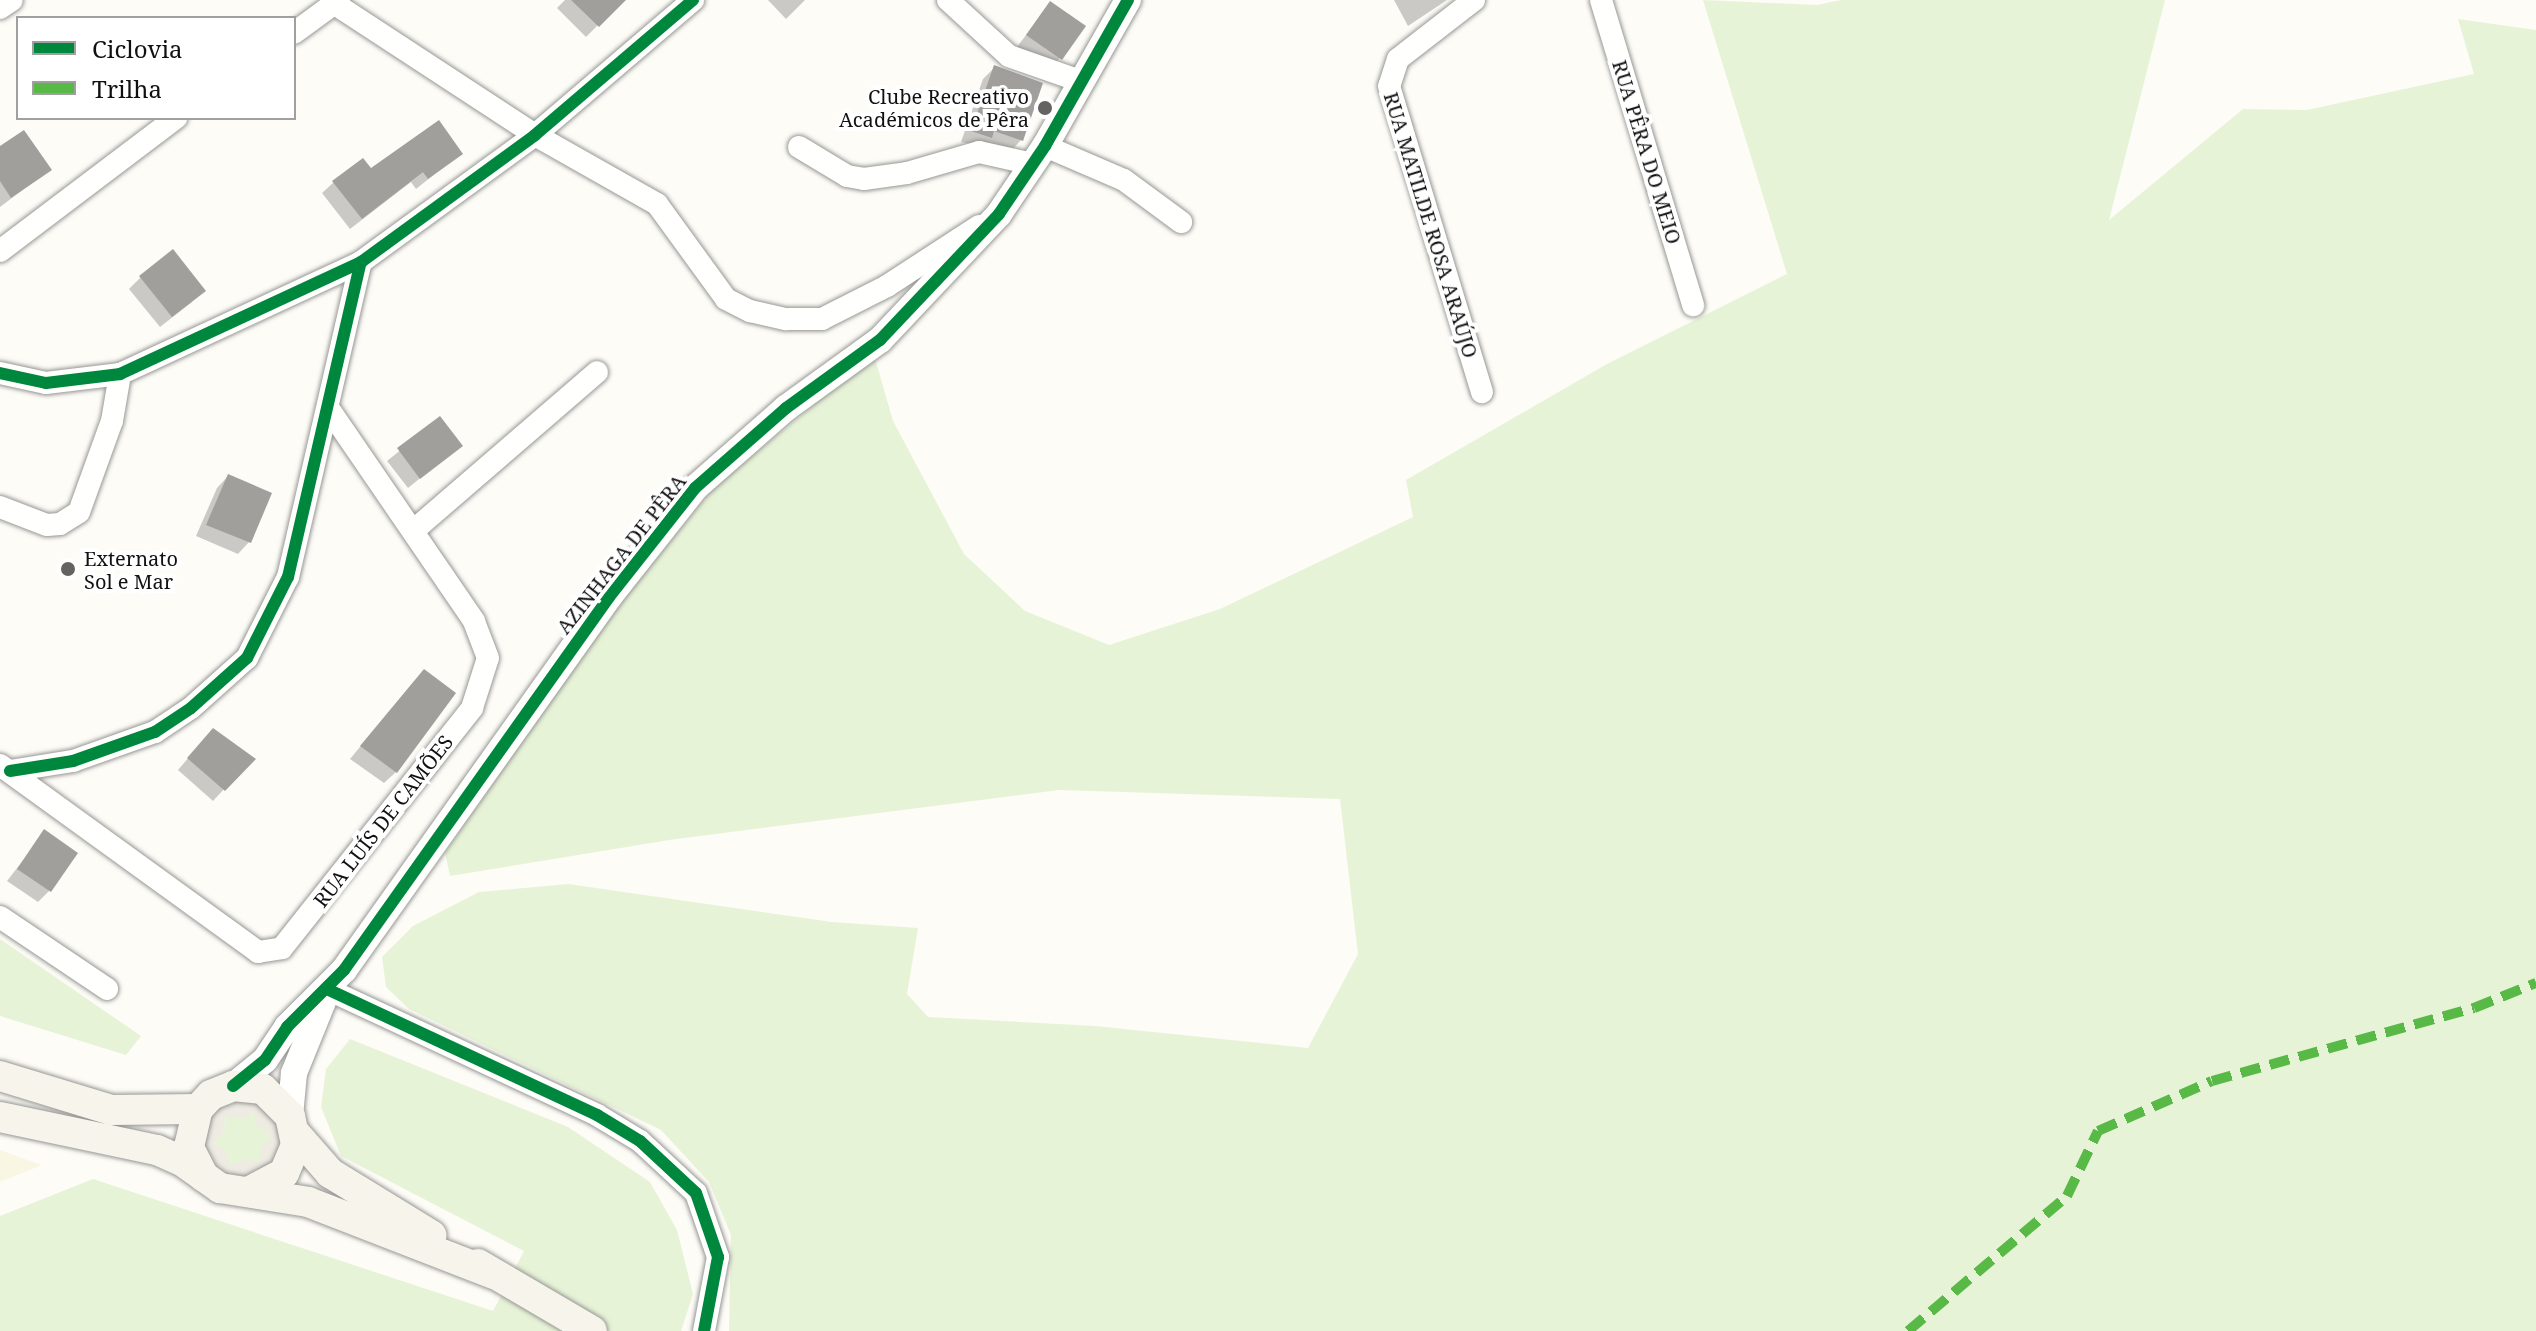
<!DOCTYPE html>
<meta charset="utf-8">
<style>
body{margin:0}
#map{position:relative;width:2536px;height:1331px;overflow:hidden;background:#fdfcf7;font-family:"Noto Serif",serif}
div>[style]{position:absolute}
.farmland>*{inset:0;background:#f9f7e4}
.green>*{inset:0;background:#e7f3d7}
.plaza>*{inset:0;background:#edebe2}
.shadow>*{inset:0;background:#0003}
.building>*{inset:0;background:#a19f9c}
.roads{filter:drop-shadow(0 0 2px #979795) drop-shadow(0 0 2px #979795)}
.minor>*{height:22px;margin:-11px;padding:0 11px;transform-origin:11px;border-radius:11px;background:#fffffe}
.tertiary>*{height:26px;margin:-13px;padding:0 13px;transform-origin:13px;border-radius:13px;background:#fffffe}
.secondary>*{height:30px;margin:-15px;padding:0 15px;transform-origin:15px;border-radius:15px;background:#f6f4eb}
.quiet>*{height:10px;margin-top:-5px;transform-origin:0;background:repeating-linear-gradient(90deg,#58b947 0 20px,transparent 0 30px)}
.cycleway>*{height:12px;margin:-6px;padding:0 6px;transform-origin:6px;border-radius:6px;background:#00873e}
.dots>*{width:22px;height:22px;translate:-50% -50%;box-sizing:border-box;border:4px solid #fff;border-radius:50%}
span{translate:-50% -50%;white-space:nowrap;text-align:center;line-height:1.15;-webkit-text-stroke:8px #fff;paint-order:stroke}
.poi-label{font-size:20px;color:#111}
.right{translate:-100% -50%;text-align:right}
.left{translate:0 -50%;text-align:left}
.street-label{font-size:20px;color:#111}
.legend{position:absolute;left:16px;top:16px;width:280px;height:104px;box-sizing:border-box;background:#fff;border:2px solid #a0a0a0;margin:0;padding:10px 14px;list-style:none;font-size:24px;color:#111}
.legend li{display:flex;align-items:center;gap:16px;height:40px}
.legend b{width:40px;border:2px solid #a0a0a0}
</style>
<div id="map">
<div class="farmland">
<i style="clip-path:polygon(0 1150px,42px 1165px,0 1182px)"></i>
</div>
<div class="green">
<i style="clip-path:polygon(1703px 0,1817px 5px,1841px 0,2165px 0,2109px 220px,2243px 109px,2307px 110px,2474px 74px,2458px 19px,2536px 30px,2536px 1331px,729px 1331px,731px 1235px,709px 1182px,661px 1130px,409px 1009px,386px 987px,382px 957px,413px 926px,479px 892px,568px 884px,832px 922px,918px 928px,907px 994px,928px 1017px,1095px 1026px,1308px 1048px,1358px 954px,1340px 799px,1059px 790px,669px 840px,450px 876px,445px 853px,613px 611px,714px 488px,874px 355px,893px 421px,964px 554px,1025px 611px,1109px 645px,1220px 609px,1413px 517px,1406px 480px,1607px 364px,1787px 274px)"></i>
<i style="clip-path:polygon(0 939px,141px 1036px,126px 1055px,0 1016px)"></i>
<i style="clip-path:polygon(350px 1039px,568px 1127px,650px 1182px,677px 1230px,693px 1294px,681px 1331px,0 1331px,0 1216px,93px 1179px,493px 1311px,524px 1251px,341px 1156px,321px 1107px,326px 1069px)"></i>
<i style="clip-path:polygon(253px 1112px,272px 1136px,260px 1162px,230px 1166px,213px 1143px,224px 1131px,226px 1115px)"></i>
</div>
<div class="plaza">
<i style="clip-path:polygon(evenodd,236px 1100px,257px 1103px,274px 1116px,282px 1143px,276px 1160px,252px 1177px,234px 1178px,219px 1171px,203px 1145px,206px 1123px,219px 1107px,236px 1100px,253px 1112px,258px 1127px,271px 1136px,261px 1148px,260px 1162px,245px 1159px,230px 1165px,226px 1151px,214px 1143px,224px 1131px,226px 1115px,240px 1119px,253px 1112px)"></i>
</div>
<div class="shadow">
<i style="clip-path:polygon(565px 0,623px 0,586px 37px,557px 8px)"></i>
<i style="clip-path:polygon(768px 0,805px 0,786px 19px)"></i>
<i style="clip-path:polygon(1394px 0,1447px 0,1408px 26px)"></i>
<i style="clip-path:polygon(1050px 3px,1060px 58px,1049px 70px,1017px 47px)"></i>
<i style="clip-path:polygon(995px 67px,1021px 140px,1010px 152px,961px 142px,983px 79px)"></i>
<i style="clip-path:polygon(0 148px,49px 170px,0 207px)"></i>
<i style="clip-path:polygon(461px 153px,416px 189px,411px 182px,350px 229px,322px 193px,334px 182px)"></i>
<i style="clip-path:polygon(141px 277px,192px 302px,160px 327px,129px 289px)"></i>
<i style="clip-path:polygon(439px 419px,460px 446px,408px 488px,387px 461px)"></i>
<i style="clip-path:polygon(228px 476px,269px 494px,249px 542px,238px 554px,196px 536px,217px 488px)"></i>
<i style="clip-path:polygon(413px 683px,396px 772px,384px 783px,350px 759px)"></i>
<i style="clip-path:polygon(202px 742px,252px 759px,213px 801px,178px 770px)"></i>
<i style="clip-path:polygon(45px 832px,49px 891px,38px 902px,7px 881px)"></i>
</div>
<div class="building">
<i style="clip-path:polygon(571px 0,626px 0,599px 27px)"></i>
<i style="clip-path:polygon(1050px 1px,1086px 26px,1062px 60px,1026px 35px)"></i>
<i style="clip-path:polygon(994px 65px,1043px 83px,1023px 141px,994px 131px,992px 138px,971px 131px)"></i>
<i style="clip-path:polygon(439px 120px,463px 154px,428px 179px,423px 172px,362px 219px,332px 181px,363px 158px,371px 168px)"></i>
<i style="clip-path:polygon(24px 130px,52px 170px,11px 198px,0 181px,0 146px)"></i>
<i style="clip-path:polygon(173px 249px,206px 291px,172px 317px,139px 276px)"></i>
<i style="clip-path:polygon(440px 416px,463px 446px,420px 479px,397px 448px)"></i>
<i style="clip-path:polygon(228px 474px,272px 493px,251px 543px,206px 525px)"></i>
<i style="clip-path:polygon(424px 669px,456px 693px,397px 773px,360px 746px)"></i>
<i style="clip-path:polygon(213px 728px,256px 759px,225px 791px,187px 758px)"></i>
<i style="clip-path:polygon(44px 829px,78px 853px,51px 892px,17px 869px)"></i>
</div>
<div class="roads">
<div class="minor">
<i style="left:948px;top:0;width:83px;rotate:42.6deg"></i>
<i style="left:1009px;top:56px;width:75px;rotate:19.4deg"></i>
<i style="left:1474px;top:0;width:96px;rotate:142.2deg"></i>
<i style="left:1398px;top:59px;width:28px;rotate:108deg"></i>
<i style="left:1389px;top:86px;width:320px;rotate:73.1deg"></i>
<i style="left:1601px;top:0;width:319px;rotate:73.2deg"></i>
<i style="left:335px;top:4px;width:239px;rotate:33.2deg"></i>
<i style="left:535px;top:135px;width:140px;rotate:29.5deg"></i>
<i style="left:657px;top:204px;width:117px;rotate:54deg"></i>
<i style="left:726px;top:299px;width:27px;rotate:27deg"></i>
<i style="left:750px;top:311px;width:37px;rotate:13deg"></i>
<i style="left:786px;top:319px;width:36px"></i>
<i style="left:822px;top:319px;width:73px;rotate:-26.9deg"></i>
<i style="left:887px;top:286px;width:110px;rotate:-33.1deg"></i>
<i style="left:0;top:8px;width:14px;rotate:-34deg"></i>
<i style="left:294px;top:33px;width:56px;rotate:-36.3deg"></i>
<i style="left:1045px;top:146px;width:86px;rotate:23.3deg"></i>
<i style="left:1124px;top:180px;width:71px;rotate:36.4deg"></i>
<i style="left:799px;top:147px;width:56px;rotate:31.1deg"></i>
<i style="left:847px;top:176px;width:17px;rotate:10deg"></i>
<i style="left:864px;top:179px;width:43px;rotate:-7.9deg"></i>
<i style="left:907px;top:173px;width:75px;rotate:-16.3deg"></i>
<i style="left:979px;top:152px;width:55px;rotate:12.5deg"></i>
<i style="left:0;top:251px;width:221px;rotate:-37.1deg"></i>
<i style="left:0;top:373px;width:47px;rotate:12.3deg"></i>
<i style="left:46px;top:383px;width:75px;rotate:-6.9deg"></i>
<i style="left:120px;top:374px;width:266px;rotate:-24.9deg"></i>
<i style="left:361px;top:262px;width:215px;rotate:-36.1deg"></i>
<i style="left:535px;top:135px;width:208px;rotate:-40.5deg"></i>
<i style="left:0;top:507px;width:50px;rotate:21deg"></i>
<i style="left:47px;top:525px;width:13px;rotate:-4deg"></i>
<i style="left:60px;top:524px;width:22px;rotate:-32deg"></i>
<i style="left:79px;top:512px;width:97px;rotate:-70.1deg"></i>
<i style="left:112px;top:421px;width:48px;rotate:-80.3deg"></i>
<i style="left:413px;top:531px;width:243px;rotate:-40.8deg"></i>
<i style="left:0;top:765px;width:319px;rotate:35.9deg"></i>
<i style="left:258px;top:952px;width:24px;rotate:-9deg"></i>
<i style="left:282px;top:948px;width:306px;rotate:-51.6deg"></i>
<i style="left:472px;top:708px;width:52px;rotate:-72.3deg"></i>
<i style="left:488px;top:658px;width:40px;rotate:-111deg"></i>
<i style="left:474px;top:621px;width:258px;rotate:-124.4deg"></i>
<i style="left:10px;top:771px;width:64px;rotate:-9deg"></i>
<i style="left:73px;top:761px;width:87px;rotate:-19.5deg"></i>
<i style="left:155px;top:732px;width:43px;rotate:-33.7deg"></i>
<i style="left:191px;top:708px;width:75px;rotate:-41.8deg"></i>
<i style="left:247px;top:658px;width:91px;rotate:-63.2deg"></i>
<i style="left:288px;top:577px;width:323px;rotate:-77deg"></i>
<i style="left:0;top:917px;width:129px;rotate:33.9deg"></i>
<i style="left:327px;top:989px;width:298px;rotate:25deg"></i>
<i style="left:597px;top:1115px;width:50px;rotate:31.2deg"></i>
<i style="left:640px;top:1141px;width:76px;rotate:42.9deg"></i>
<i style="left:696px;top:1193px;width:68px;rotate:71deg"></i>
<i style="left:718px;top:1257px;width:75px;rotate:100.7deg"></i>
</div>
<div class="tertiary">
<i style="left:233px;top:1086px;width:41px;rotate:-39.1deg"></i>
<i style="left:265px;top:1060px;width:40px;rotate:-56deg"></i>
<i style="left:287px;top:1027px;width:81px;rotate:-45deg"></i>
<i style="left:344px;top:970px;width:458px;rotate:-54.6deg"></i>
<i style="left:609px;top:597px;width:139px;rotate:-51.7deg"></i>
<i style="left:695px;top:488px;width:121px;rotate:-41.3deg"></i>
<i style="left:786px;top:408px;width:116px;rotate:-35.9deg"></i>
<i style="left:880px;top:340px;width:173px;rotate:-46.6deg"></i>
<i style="left:999px;top:214px;width:82px;rotate:-55.9deg"></i>
<i style="left:1045px;top:146px;width:168px;rotate:-60.4deg"></i>
<i style="left:290px;top:1116px;width:43px;rotate:-84.7deg"></i>
<i style="left:294px;top:1073px;width:85px;rotate:-67.9deg"></i>
</div>
<div class="secondary">
<i style="left:0;top:1076px;width:116px;rotate:17deg"></i>
<i style="left:111px;top:1110px;width:87px;rotate:-0.7deg"></i>
<i style="left:0;top:1117px;width:160px;rotate:11.9deg"></i>
<i style="left:157px;top:1150px;width:27px;rotate:24deg"></i>
<i style="left:182px;top:1161px;width:47px;rotate:35.4deg"></i>
<i style="left:220px;top:1188px;width:89px;rotate:9deg"></i>
<i style="left:308px;top:1202px;width:199px;rotate:21.2deg"></i>
<i style="left:296px;top:1134px;width:52px;rotate:48.9deg"></i>
<i style="left:330px;top:1173px;width:119px;rotate:31.5deg"></i>
<i style="left:204px;top:1177px;width:34px;rotate:-117deg"></i>
<i style="left:189px;top:1147px;width:39px;rotate:-77deg"></i>
<i style="left:198px;top:1109px;width:19px;rotate:-47deg"></i>
<i style="left:211px;top:1095px;width:24px;rotate:-22deg"></i>
<i style="left:233px;top:1086px;width:30px;rotate:6deg"></i>
<i style="left:263px;top:1089px;width:38px;rotate:45deg"></i>
<i style="left:290px;top:1116px;width:30px;rotate:78deg"></i>
<i style="left:296px;top:1145px;width:30px;rotate:113deg"></i>
<i style="left:284px;top:1173px;width:40px;rotate:152deg"></i>
<i style="left:478px;top:1264px;width:132px;rotate:30.4deg"></i>
</div>
</div>
<div class="quiet">
<i style="left:1908px;top:1331px;width:209px;rotate:-40.3deg"></i>
<i style="left:2067px;top:1196px;width:72px;rotate:-64.5deg"></i>
<i style="left:2098px;top:1131px;width:124px;rotate:-23.7deg"></i>
<i style="left:2212px;top:1081px;width:272px;rotate:-15.6deg"></i>
<i style="left:2474px;top:1008px;width:67px;rotate:-22deg"></i>
</div>
<div class="cycleway">
<i style="left:0;top:373px;width:47px;rotate:12.3deg"></i>
<i style="left:46px;top:383px;width:75px;rotate:-6.9deg"></i>
<i style="left:120px;top:374px;width:266px;rotate:-24.9deg"></i>
<i style="left:361px;top:262px;width:215px;rotate:-36.1deg"></i>
<i style="left:535px;top:135px;width:208px;rotate:-40.5deg"></i>
<i style="left:10px;top:771px;width:64px;rotate:-9deg"></i>
<i style="left:73px;top:761px;width:87px;rotate:-19.5deg"></i>
<i style="left:155px;top:732px;width:43px;rotate:-33.7deg"></i>
<i style="left:191px;top:708px;width:75px;rotate:-41.8deg"></i>
<i style="left:247px;top:658px;width:91px;rotate:-63.2deg"></i>
<i style="left:288px;top:577px;width:323px;rotate:-77deg"></i>
<i style="left:327px;top:989px;width:298px;rotate:25deg"></i>
<i style="left:597px;top:1115px;width:50px;rotate:31.2deg"></i>
<i style="left:640px;top:1141px;width:76px;rotate:42.9deg"></i>
<i style="left:696px;top:1193px;width:68px;rotate:71deg"></i>
<i style="left:718px;top:1257px;width:75px;rotate:100.7deg"></i>
<i style="left:233px;top:1086px;width:41px;rotate:-39.1deg"></i>
<i style="left:265px;top:1060px;width:40px;rotate:-56deg"></i>
<i style="left:287px;top:1027px;width:81px;rotate:-45deg"></i>
<i style="left:344px;top:970px;width:458px;rotate:-54.6deg"></i>
<i style="left:609px;top:597px;width:139px;rotate:-51.7deg"></i>
<i style="left:695px;top:488px;width:121px;rotate:-41.3deg"></i>
<i style="left:786px;top:408px;width:116px;rotate:-35.9deg"></i>
<i style="left:880px;top:340px;width:173px;rotate:-46.6deg"></i>
<i style="left:999px;top:214px;width:82px;rotate:-55.9deg"></i>
<i style="left:1045px;top:146px;width:168px;rotate:-60.4deg"></i>
</div>
<div class="dots">
<i style="left:1045px;top:108px;background:#646362"></i>
<i style="left:68px;top:569px;background:#646362"></i>
</div>
<div class="poi-label">
<span class="right" style="left:1029px;top:108px">Clube Recreativo<br>Académicos de Pêra</span>
<span class="left" style="left:84px;top:570px">Externato<br>Sol e Mar</span>
</div>
<div class="street-label">
<span style="left:1647px;top:152px;rotate:73deg">RUA PÊRA DO MEIO</span>
<span style="left:1431px;top:225px;rotate:73deg">RUA MATILDE ROSA ARAÚJO</span>
<span style="left:621px;top:554px;rotate:-52deg">AZINHAGA DE PÊRA</span>
<span style="left:383px;top:821px;rotate:-52deg">RUA LUÍS DE CAMÕES</span>
</div>
<ul class="legend">
<li><b style="height:10px;background:#00873e"></b>Ciclovia</li>
<li><b style="height:10px;background:#58b947"></b>Trilha</li>
</ul>
</div>
